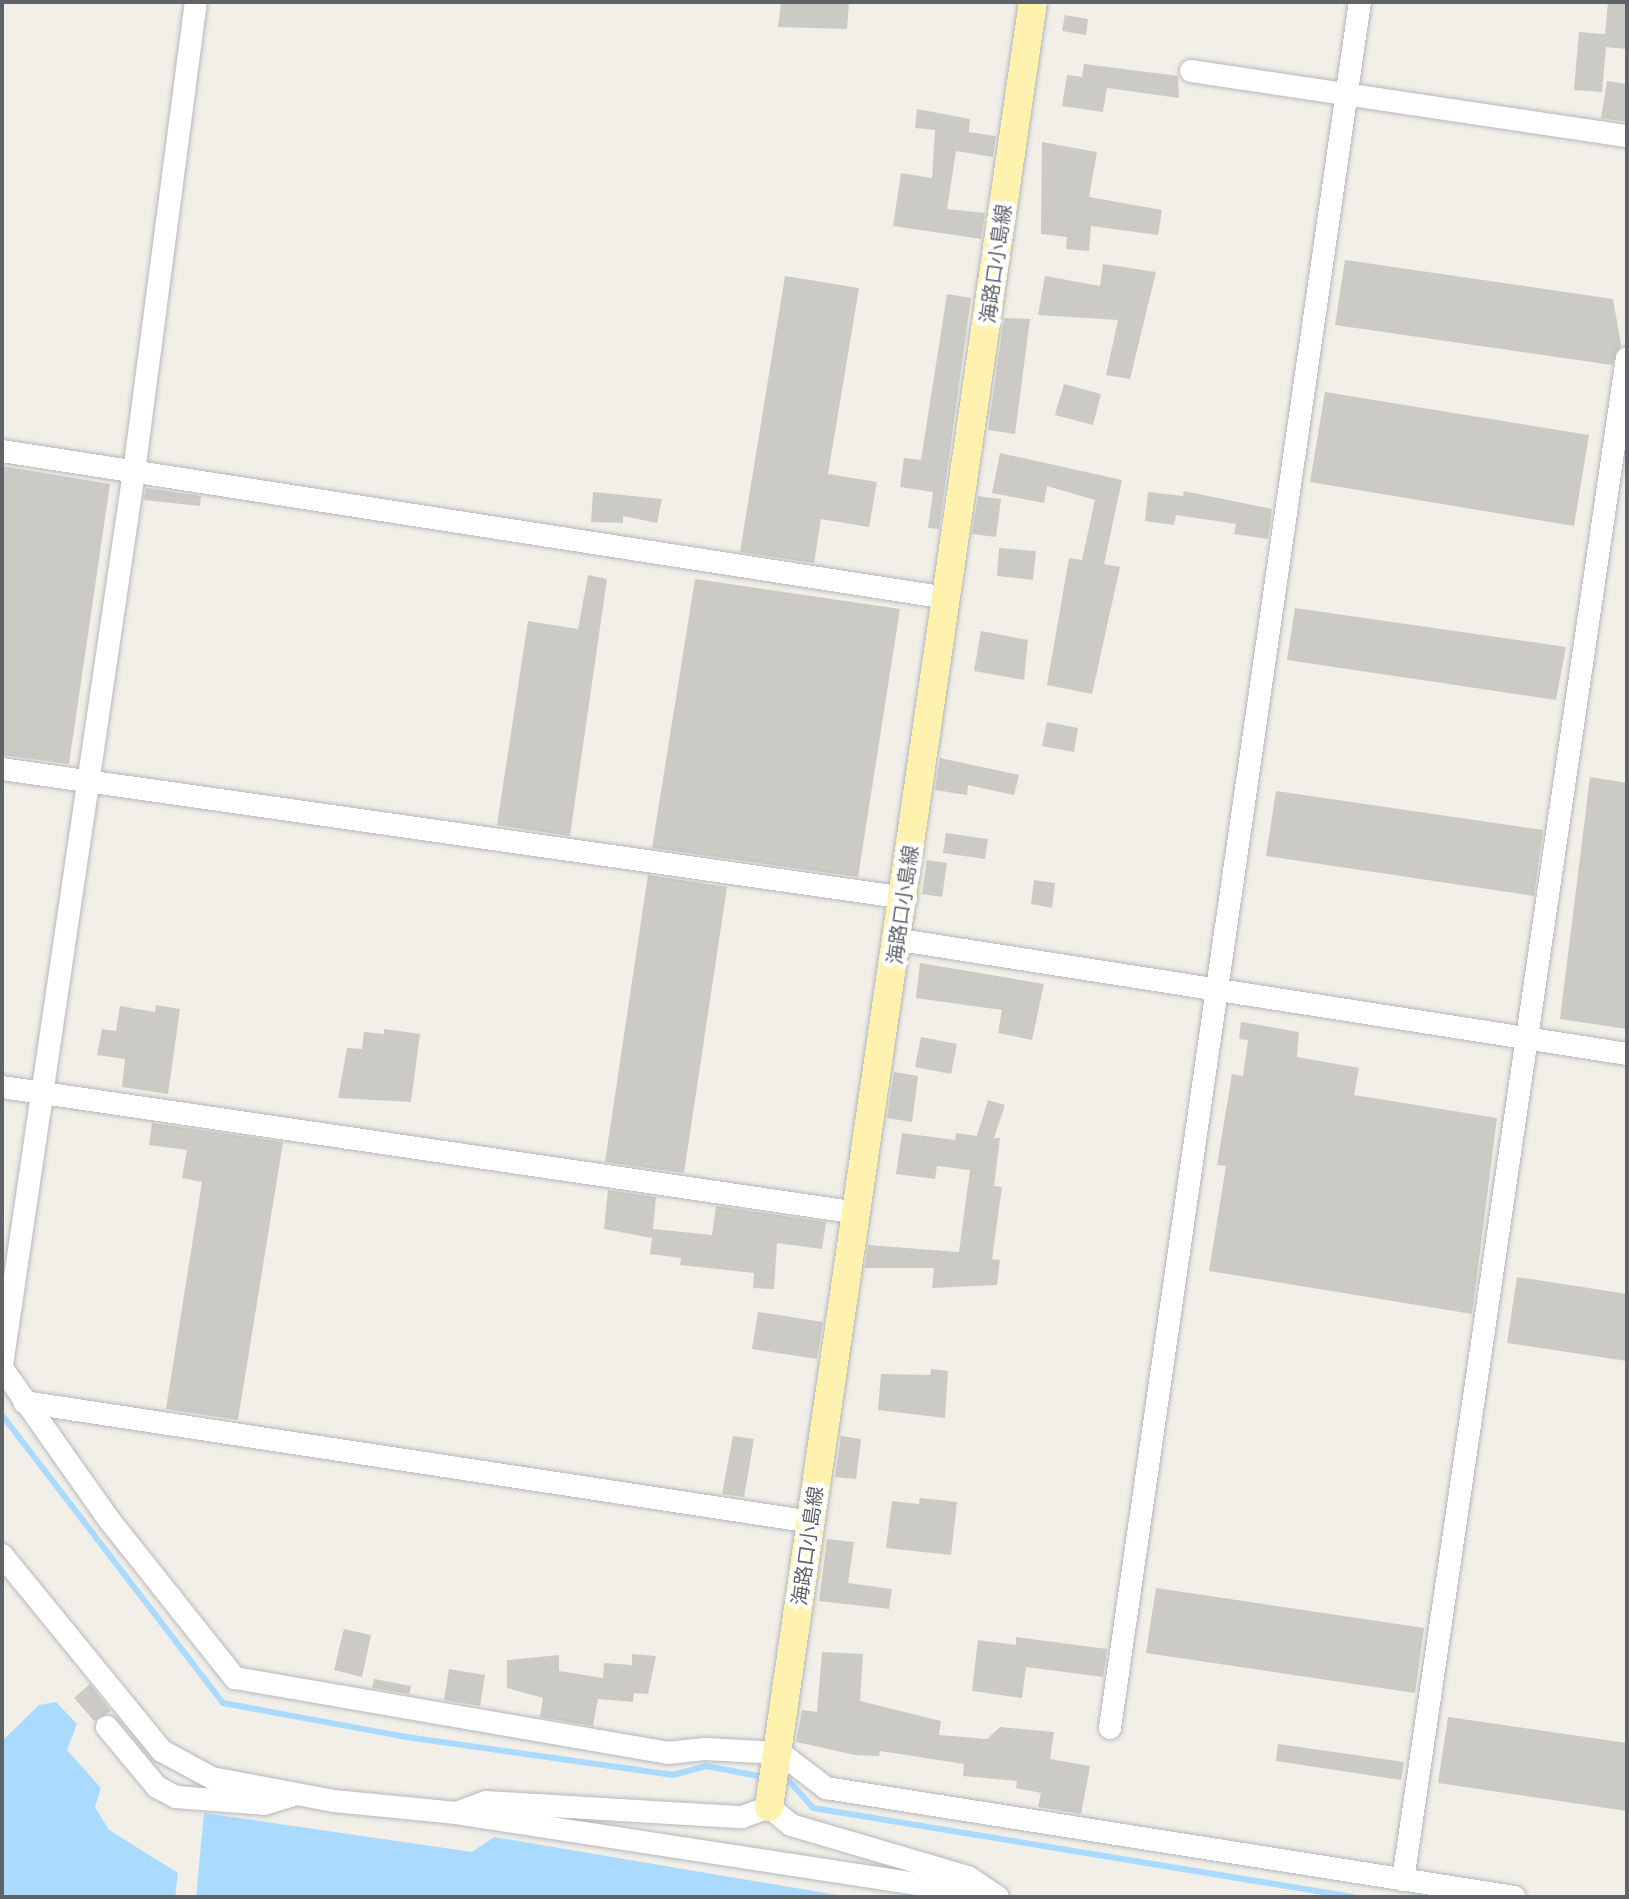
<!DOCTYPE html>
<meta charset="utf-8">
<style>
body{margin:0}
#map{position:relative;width:1629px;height:1899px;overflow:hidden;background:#f1efe8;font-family:"Source Sans 3","Noto Sans JP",sans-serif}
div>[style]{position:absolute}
.water>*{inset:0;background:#aadaff}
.stream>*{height:6px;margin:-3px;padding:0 3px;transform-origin:3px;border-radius:3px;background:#aadaff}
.building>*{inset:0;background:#cccac5}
.roads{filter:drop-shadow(0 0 2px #b5b8bc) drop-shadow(0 0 2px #b5b8bc)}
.minor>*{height:22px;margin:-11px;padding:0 11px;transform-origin:11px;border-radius:11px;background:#fff}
.major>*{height:28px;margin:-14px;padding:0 14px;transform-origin:14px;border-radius:14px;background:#fff2af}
span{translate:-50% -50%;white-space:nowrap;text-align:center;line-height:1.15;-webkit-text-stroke:8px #fff;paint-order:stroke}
.street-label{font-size:20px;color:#5f6368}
.frame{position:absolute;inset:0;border:4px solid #5f6368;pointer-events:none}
</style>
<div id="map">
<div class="water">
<i style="clip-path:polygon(56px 1702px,77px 1724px,67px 1750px,101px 1788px,95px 1807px,109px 1830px,178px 1873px,175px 1897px,2px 1897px,2px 1741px,39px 1705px)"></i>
<i style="clip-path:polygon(204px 1813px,472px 1852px,494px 1837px,849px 1897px,196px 1897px)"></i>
</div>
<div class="stream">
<i style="left:2px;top:1415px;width:363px;rotate:52.5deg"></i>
<i style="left:223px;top:1703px;width:186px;rotate:10.5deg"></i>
<i style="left:406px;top:1737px;width:270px;rotate:8.1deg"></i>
<i style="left:673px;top:1775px;width:34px;rotate:-15deg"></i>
<i style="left:706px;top:1766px;width:59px;rotate:10.7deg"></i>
<i style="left:779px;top:1780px;width:10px;rotate:6deg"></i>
<i style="left:789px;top:1781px;width:36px;rotate:48deg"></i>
<i style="left:813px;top:1808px;width:547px;rotate:9.36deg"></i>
</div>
<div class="building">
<i style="clip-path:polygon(815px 2px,849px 2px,847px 29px,778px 27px,781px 3px)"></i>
<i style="clip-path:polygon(1608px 2px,1627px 3px,1627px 49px,1606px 47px,1602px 92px,1574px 90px,1579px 32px,1605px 34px)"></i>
<i style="clip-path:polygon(1065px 15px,1088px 19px,1086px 35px,1062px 31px)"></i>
<i style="clip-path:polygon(1084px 64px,1178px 76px,1179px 98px,1107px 88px,1103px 112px,1062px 106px,1067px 75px,1082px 77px)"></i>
<i style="clip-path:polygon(1607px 81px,1627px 84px,1627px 122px,1601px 118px)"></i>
<i style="clip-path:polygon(917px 109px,970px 119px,969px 132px,996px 136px,993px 157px,956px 151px,947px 209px,985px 213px,981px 239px,893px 226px,901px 173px,932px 178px,935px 130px,915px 128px)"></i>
<i style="clip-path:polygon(1042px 142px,1097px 152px,1089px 197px,1162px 210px,1158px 235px,1091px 226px,1089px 251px,1066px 249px,1067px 237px,1041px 234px)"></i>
<i style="clip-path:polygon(1345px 260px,1613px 299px,1621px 345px,1612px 365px,1335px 325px)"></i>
<i style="clip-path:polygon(1103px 264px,1156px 272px,1130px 379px,1106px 375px,1118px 320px,1038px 315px,1045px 276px,1100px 286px)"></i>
<i style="clip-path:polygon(785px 276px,859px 288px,828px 474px,877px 482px,869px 527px,821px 519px,814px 563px,740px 552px)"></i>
<i style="clip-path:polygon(947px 294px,971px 298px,939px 529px,928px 528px,933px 492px,900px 487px,904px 458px,921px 460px)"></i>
<i style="clip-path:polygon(1004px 318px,1030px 319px,1015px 434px,988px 430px)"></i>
<i style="clip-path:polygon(1064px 384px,1101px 394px,1093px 425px,1055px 415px)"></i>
<i style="clip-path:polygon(1325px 392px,1589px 435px,1574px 526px,1310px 482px)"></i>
<i style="clip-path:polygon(1000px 453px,1122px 480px,1104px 564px,1120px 567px,1092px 694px,1047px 685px,1069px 558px,1082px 560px,1095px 500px,1047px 486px,1044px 503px,992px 493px)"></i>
<i style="clip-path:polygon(2px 466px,110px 484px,69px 764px,2px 755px)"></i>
<i style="clip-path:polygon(146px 488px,201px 496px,200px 506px,144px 500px)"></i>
<i style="clip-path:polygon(1184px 491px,1272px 509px,1268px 539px,1234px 534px,1236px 524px,1176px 515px,1174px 525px,1145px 521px,1148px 492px,1183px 496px)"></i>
<i style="clip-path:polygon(593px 492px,662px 499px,657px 523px,623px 516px,623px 523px,591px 522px)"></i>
<i style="clip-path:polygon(978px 496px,1001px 499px,996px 537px,972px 534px)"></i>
<i style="clip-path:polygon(999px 548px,1036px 551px,1033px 580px,997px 576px)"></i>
<i style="clip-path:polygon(588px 575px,607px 579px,570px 836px,497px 825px,528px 621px,578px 629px)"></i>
<i style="clip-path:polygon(695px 579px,900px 609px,858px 877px,652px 848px)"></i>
<i style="clip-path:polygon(1295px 608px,1566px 647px,1556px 700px,1287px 660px)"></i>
<i style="clip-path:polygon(981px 631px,1028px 640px,1024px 680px,974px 671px)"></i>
<i style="clip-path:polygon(1047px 722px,1078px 728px,1074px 752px,1042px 746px)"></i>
<i style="clip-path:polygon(940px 758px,1019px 775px,1014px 795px,968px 785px,967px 795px,935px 790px)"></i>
<i style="clip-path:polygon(1590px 777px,1627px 783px,1627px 1029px,1560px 1019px)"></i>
<i style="clip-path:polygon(1276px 791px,1543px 830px,1534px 896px,1266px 856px)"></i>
<i style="clip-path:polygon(946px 833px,988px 839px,985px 859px,943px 853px)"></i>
<i style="clip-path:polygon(927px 860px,947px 863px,942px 897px,922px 894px)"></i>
<i style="clip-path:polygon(648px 875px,727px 887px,684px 1173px,605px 1162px)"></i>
<i style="clip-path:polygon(1034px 880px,1055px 883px,1052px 908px,1031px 904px)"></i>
<i style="clip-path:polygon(920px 963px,1044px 984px,1032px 1040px,998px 1033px,1002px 1010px,916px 998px)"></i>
<i style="clip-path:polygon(156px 1005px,180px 1009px,168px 1094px,122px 1087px,125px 1059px,97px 1055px,102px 1029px,116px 1031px,120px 1006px,155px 1012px)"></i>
<i style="clip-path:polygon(1241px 1022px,1299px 1032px,1297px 1057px,1359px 1068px,1354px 1095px,1497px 1118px,1472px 1314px,1209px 1271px,1226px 1166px,1217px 1165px,1232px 1074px,1243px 1076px,1248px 1040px,1239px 1039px)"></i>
<i style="clip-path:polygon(384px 1029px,420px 1034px,411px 1102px,338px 1098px,347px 1048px,362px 1049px,364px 1032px,384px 1034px)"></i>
<i style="clip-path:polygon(921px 1037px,957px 1044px,951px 1074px,915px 1067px)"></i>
<i style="clip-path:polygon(894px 1072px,918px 1076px,912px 1122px,887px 1118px)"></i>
<i style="clip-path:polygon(988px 1100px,1005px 1105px,994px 1138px,1000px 1138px,994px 1186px,1002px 1187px,992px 1259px,1000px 1260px,997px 1285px,932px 1288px,934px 1268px,865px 1268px,868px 1245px,959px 1252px,970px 1170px,937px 1166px,935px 1179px,896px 1174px,902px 1133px,955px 1140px,956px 1133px,977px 1136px)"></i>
<i style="clip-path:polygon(152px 1123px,283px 1142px,238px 1420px,166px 1409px,202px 1182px,182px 1178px,187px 1150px,149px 1145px)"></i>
<i style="clip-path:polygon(608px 1190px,656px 1197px,653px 1229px,712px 1235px,716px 1206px,826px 1222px,822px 1249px,777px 1243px,774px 1289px,753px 1288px,754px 1273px,680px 1265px,681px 1258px,650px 1254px,652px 1238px,604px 1229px)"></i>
<i style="clip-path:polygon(1517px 1277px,1627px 1294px,1627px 1361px,1507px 1343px)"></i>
<i style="clip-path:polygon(758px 1312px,823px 1322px,817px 1359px,752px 1349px)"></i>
<i style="clip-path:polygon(931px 1369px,948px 1371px,945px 1418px,878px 1410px,881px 1374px,930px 1375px)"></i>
<i style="clip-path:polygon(733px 1436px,754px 1439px,744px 1497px,722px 1494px)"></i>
<i style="clip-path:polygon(841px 1436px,861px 1439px,856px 1479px,835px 1477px)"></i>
<i style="clip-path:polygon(920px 1498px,957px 1502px,951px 1555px,886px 1548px,892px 1501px,919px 1504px)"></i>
<i style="clip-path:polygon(827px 1539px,854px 1542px,848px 1583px,892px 1589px,889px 1609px,819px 1601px)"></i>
<i style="clip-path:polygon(1156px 1588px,1424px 1628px,1415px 1693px,1146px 1653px)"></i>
<i style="clip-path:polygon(344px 1629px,371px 1635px,362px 1677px,334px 1670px)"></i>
<i style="clip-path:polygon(1016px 1637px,1107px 1649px,1103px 1677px,1026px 1667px,1022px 1698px,972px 1691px,978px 1640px,1016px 1645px)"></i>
<i style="clip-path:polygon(822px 1652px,863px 1654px,860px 1701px,941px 1721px,939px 1735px,987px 1739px,1000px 1727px,1054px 1732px,1050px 1759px,1090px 1766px,1081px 1814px,1038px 1807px,1041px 1793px,1016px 1788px,1017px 1781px,963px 1776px,964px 1764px,880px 1751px,879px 1756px,855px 1755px,796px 1742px,802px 1710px,817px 1712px)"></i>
<i style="clip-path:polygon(632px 1654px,656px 1656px,648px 1694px,634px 1693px,633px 1702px,598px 1699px,593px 1726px,540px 1717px,543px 1698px,507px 1688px,507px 1660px,559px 1655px,559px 1671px,603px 1678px,604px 1663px,632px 1665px)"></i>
<i style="clip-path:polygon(449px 1669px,485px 1675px,480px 1706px,444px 1700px)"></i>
<i style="clip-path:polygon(374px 1679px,411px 1686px,409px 1694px,372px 1688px)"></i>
<i style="clip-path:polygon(90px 1684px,111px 1711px,94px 1721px,74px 1698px)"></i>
<i style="clip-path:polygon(1448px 1717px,1627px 1743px,1627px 1811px,1438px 1783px)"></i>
<i style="clip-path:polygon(1278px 1744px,1404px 1762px,1401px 1780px,1276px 1761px)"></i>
</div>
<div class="roads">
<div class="minor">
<i style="left:1191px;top:71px;width:441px;rotate:8.5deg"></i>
<i style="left:2px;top:451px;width:956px;rotate:8.84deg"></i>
<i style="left:2px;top:769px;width:913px;rotate:8.12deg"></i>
<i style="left:900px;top:940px;width:736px;rotate:8.91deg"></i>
<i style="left:2px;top:1087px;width:865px;rotate:8.37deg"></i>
<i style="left:2px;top:1365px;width:903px;rotate:-81.59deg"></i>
<i style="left:134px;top:472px;width:474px;rotate:-82.5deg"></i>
<i style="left:2px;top:1368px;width:187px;rotate:54.8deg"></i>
<i style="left:110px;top:1521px;width:201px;rotate:51.5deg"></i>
<i style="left:235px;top:1678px;width:438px;rotate:9.8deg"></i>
<i style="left:667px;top:1753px;width:38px;rotate:-6deg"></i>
<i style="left:705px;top:1749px;width:75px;rotate:3.1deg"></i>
<i style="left:780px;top:1753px;width:58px;rotate:37.3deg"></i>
<i style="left:826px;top:1788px;width:697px;rotate:9deg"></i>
<i style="left:24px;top:1402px;width:797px;rotate:8.66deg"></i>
<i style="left:2px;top:1555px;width:253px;rotate:50.8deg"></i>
<i style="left:162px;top:1751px;width:57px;rotate:28.4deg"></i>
<i style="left:212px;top:1778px;width:124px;rotate:10.7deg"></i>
<i style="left:334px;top:1801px;width:123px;rotate:5.6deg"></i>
<i style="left:456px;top:1813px;width:32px;rotate:-20deg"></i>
<i style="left:486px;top:1802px;width:256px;rotate:3.4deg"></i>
<i style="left:742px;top:1817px;width:29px;rotate:-20deg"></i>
<i style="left:769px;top:1807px;width:28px;rotate:39deg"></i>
<i style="left:791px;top:1825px;width:184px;rotate:16.4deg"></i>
<i style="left:968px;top:1877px;width:36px;rotate:34deg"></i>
<i style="left:107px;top:1727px;width:78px;rotate:50.2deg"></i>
<i style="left:157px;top:1787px;width:21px;rotate:28deg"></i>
<i style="left:176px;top:1797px;width:88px;rotate:4.5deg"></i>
<i style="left:264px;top:1804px;width:30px;rotate:-17deg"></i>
<i style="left:1110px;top:1728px;width:1744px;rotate:-81.76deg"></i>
<i style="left:461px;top:1814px;width:534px;rotate:8.72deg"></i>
<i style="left:1403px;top:1880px;width:1538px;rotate:-81.63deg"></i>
</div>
<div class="major">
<i style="left:769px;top:1807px;width:1824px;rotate:-81.68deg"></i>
</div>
</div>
<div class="street-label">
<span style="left:997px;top:264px;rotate:-82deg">海路口小島線</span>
<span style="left:904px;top:905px;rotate:-82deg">海路口小島線</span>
<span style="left:809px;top:1546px;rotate:-82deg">海路口小島線</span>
</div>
<div class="frame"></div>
</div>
